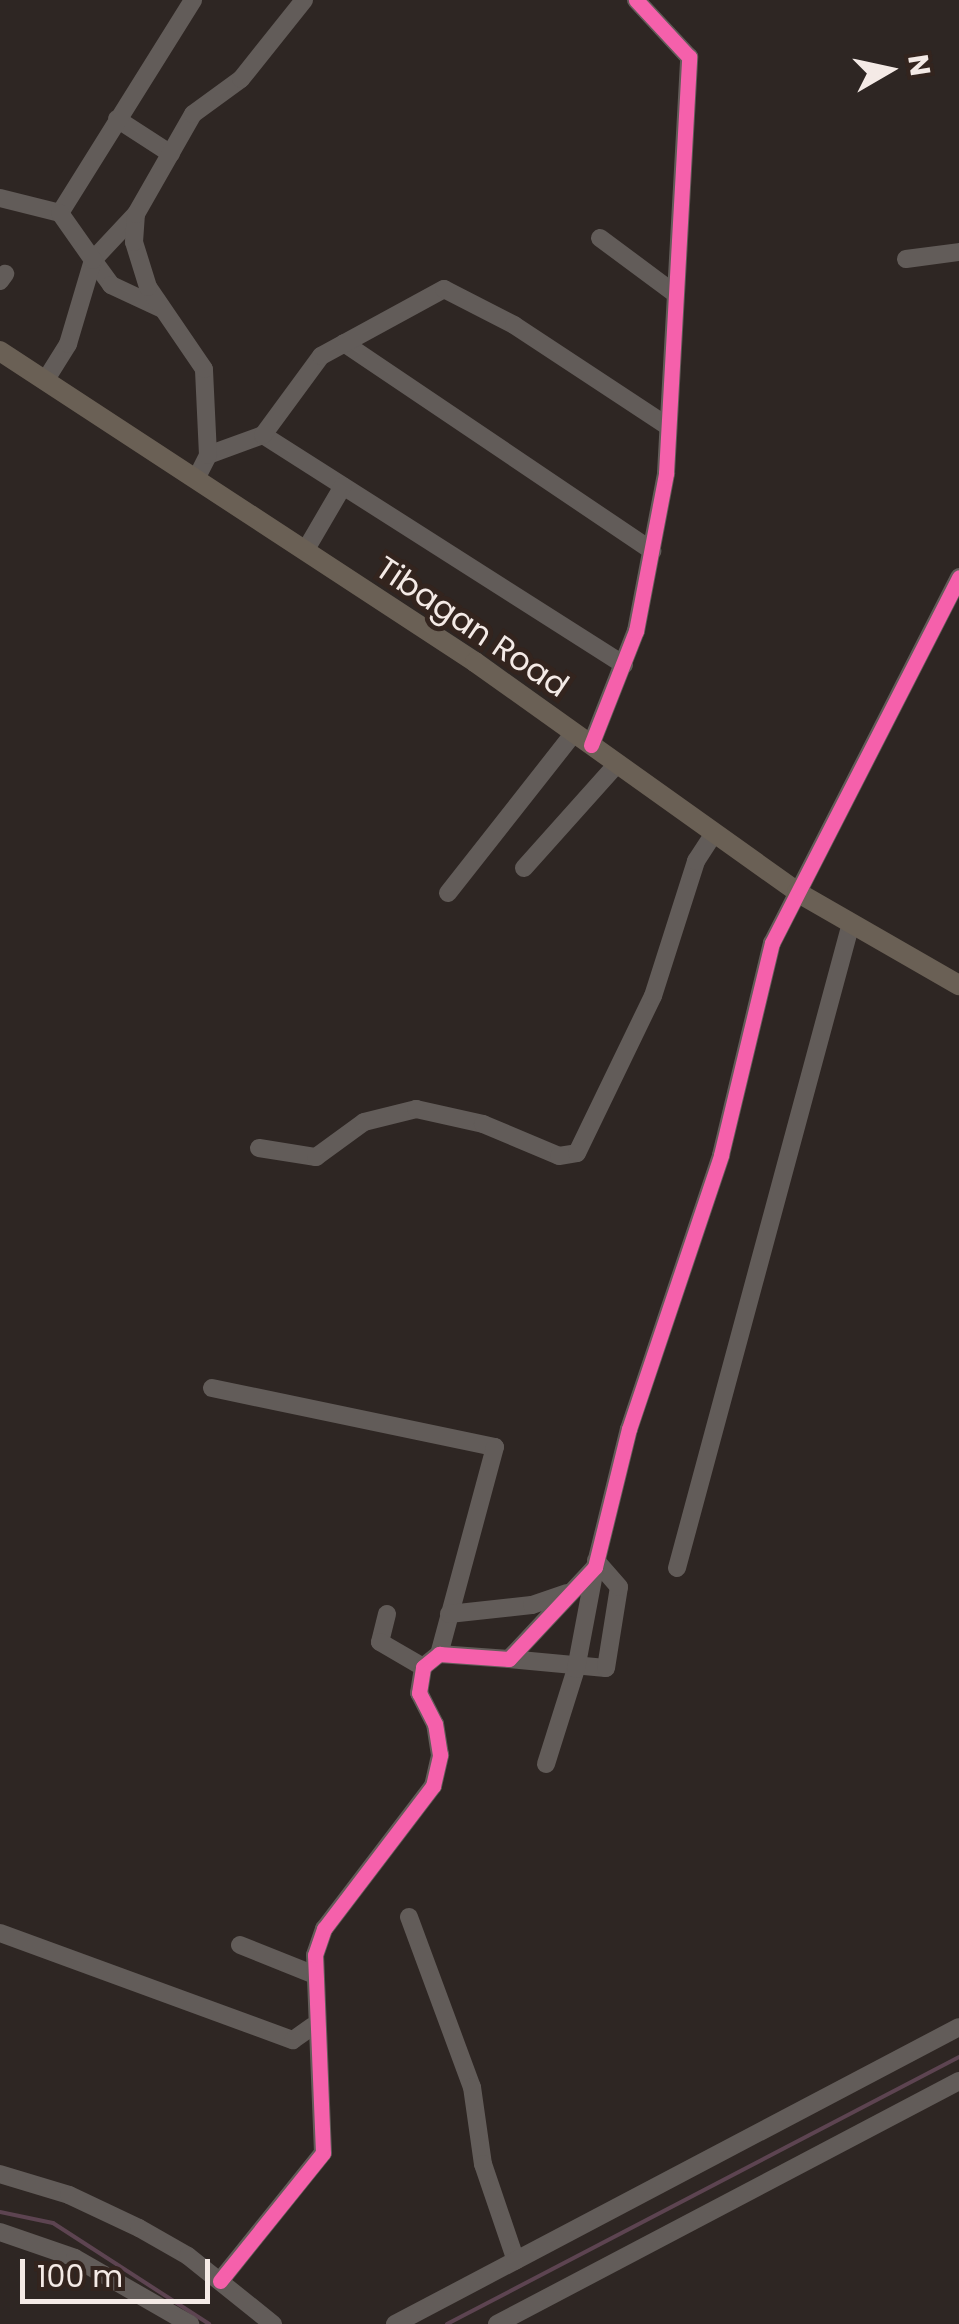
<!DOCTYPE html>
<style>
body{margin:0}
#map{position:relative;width:959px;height:2324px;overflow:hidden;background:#2e2623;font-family:Poppins,sans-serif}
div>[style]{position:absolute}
.stream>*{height:4px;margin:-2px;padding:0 2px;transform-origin:2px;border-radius:2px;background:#5d4451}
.minor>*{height:18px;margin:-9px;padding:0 9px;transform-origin:9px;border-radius:9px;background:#625c59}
.major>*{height:20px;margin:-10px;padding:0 10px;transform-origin:10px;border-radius:10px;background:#6a6055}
.cycleway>*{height:15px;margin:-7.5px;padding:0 7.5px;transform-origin:7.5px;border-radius:7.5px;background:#f560ab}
span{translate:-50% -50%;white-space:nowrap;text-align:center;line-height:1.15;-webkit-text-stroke:10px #33241e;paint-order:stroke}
.street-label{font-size:32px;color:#f4eae6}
.north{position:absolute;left:839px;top:20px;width:100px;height:100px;-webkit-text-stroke:8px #33241e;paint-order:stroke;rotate:81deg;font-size:28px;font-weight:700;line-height:40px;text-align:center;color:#f4eae6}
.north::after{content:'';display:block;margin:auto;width:35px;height:45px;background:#f4eae6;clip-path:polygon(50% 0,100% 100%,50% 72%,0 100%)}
.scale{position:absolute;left:20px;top:2259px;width:190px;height:45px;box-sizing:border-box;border:5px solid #f4eae6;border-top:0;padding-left:12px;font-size:30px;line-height:35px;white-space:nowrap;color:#f4eae6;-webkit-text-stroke:8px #33241e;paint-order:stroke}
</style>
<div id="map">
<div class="stream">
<i style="left:0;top:2212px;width:54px;rotate:11.7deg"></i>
<i style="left:53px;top:2223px;width:186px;rotate:32.9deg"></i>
<i style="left:447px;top:2324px;width:577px;rotate:-27.54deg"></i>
</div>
<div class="minor">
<i style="left:117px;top:119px;width:64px;rotate:32.9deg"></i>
<i style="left:0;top:198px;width:62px;rotate:14deg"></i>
<i style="left:60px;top:213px;width:251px;rotate:-58deg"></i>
<i style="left:136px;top:214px;width:63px;rotate:133.1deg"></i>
<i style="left:93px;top:260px;width:31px;rotate:54deg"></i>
<i style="left:111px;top:285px;width:54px;rotate:25.1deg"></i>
<i style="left:600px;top:238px;width:92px;rotate:36.6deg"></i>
<i style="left:906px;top:259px;width:53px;rotate:-7.5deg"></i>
<i style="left:0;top:281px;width:9px;rotate:-54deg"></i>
<i style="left:344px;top:343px;width:372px;rotate:34deg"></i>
<i style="left:45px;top:381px;width:44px;rotate:-58.1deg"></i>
<i style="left:68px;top:344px;width:88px;rotate:-73.4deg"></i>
<i style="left:93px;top:260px;width:57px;rotate:-125.1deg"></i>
<i style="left:263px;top:435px;width:428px;rotate:32.5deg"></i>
<i style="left:208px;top:455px;width:59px;rotate:-20deg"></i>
<i style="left:263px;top:435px;width:98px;rotate:-53.7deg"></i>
<i style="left:321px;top:356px;width:140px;rotate:-28.6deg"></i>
<i style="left:444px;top:289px;width:79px;rotate:27.2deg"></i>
<i style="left:514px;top:325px;width:180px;rotate:33.4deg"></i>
<i style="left:196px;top:479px;width:27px;rotate:-63deg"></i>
<i style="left:208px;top:455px;width:86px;rotate:-92.7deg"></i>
<i style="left:204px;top:369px;width:99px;rotate:-124.3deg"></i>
<i style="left:148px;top:287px;width:47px;rotate:-107.3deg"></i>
<i style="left:134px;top:242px;width:28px;rotate:-86deg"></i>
<i style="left:136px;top:214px;width:115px;rotate:-60.3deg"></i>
<i style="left:193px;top:114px;width:59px;rotate:-36.1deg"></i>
<i style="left:241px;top:79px;width:101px;rotate:-51.4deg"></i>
<i style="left:305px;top:551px;width:75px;rotate:-59.7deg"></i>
<i style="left:591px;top:745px;width:123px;rotate:-68.5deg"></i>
<i style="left:636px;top:631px;width:161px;rotate:-79.2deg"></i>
<i style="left:666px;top:473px;width:417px;rotate:-86.8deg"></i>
<i style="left:689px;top:57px;width:78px;rotate:-132.9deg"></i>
<i style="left:524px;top:868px;width:140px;rotate:-48.2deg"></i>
<i style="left:448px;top:893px;width:204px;rotate:-51.8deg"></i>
<i style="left:259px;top:1148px;width:58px;rotate:9deg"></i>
<i style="left:316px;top:1157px;width:59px;rotate:-36.1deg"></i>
<i style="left:364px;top:1122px;width:54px;rotate:-14deg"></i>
<i style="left:416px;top:1109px;width:69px;rotate:12.6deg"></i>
<i style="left:483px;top:1124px;width:82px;rotate:22.8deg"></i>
<i style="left:559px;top:1156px;width:18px;rotate:-9deg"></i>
<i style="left:577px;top:1153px;width:174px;rotate:-64.2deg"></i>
<i style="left:653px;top:996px;width:142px;rotate:-72.3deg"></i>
<i style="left:696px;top:861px;width:33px;rotate:-57deg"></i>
<i style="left:212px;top:1388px;width:289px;rotate:11.8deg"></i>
<i style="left:495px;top:1447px;width:214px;rotate:105.1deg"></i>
<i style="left:677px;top:1568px;width:668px;rotate:-74.9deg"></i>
<i style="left:387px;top:1614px;width:29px;rotate:104deg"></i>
<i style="left:380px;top:1642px;width:50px;rotate:30.2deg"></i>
<i style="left:449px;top:1614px;width:83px;rotate:-6.2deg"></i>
<i style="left:532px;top:1605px;width:37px;rotate:-19deg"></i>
<i style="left:509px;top:1659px;width:97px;rotate:5.3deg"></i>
<i style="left:606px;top:1668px;width:82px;rotate:-80.9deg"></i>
<i style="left:619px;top:1587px;width:35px;rotate:-131deg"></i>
<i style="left:546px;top:1764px;width:100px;rotate:-72.5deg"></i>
<i style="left:576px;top:1669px;width:103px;rotate:-79.3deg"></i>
<i style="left:409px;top:1917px;width:181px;rotate:69.7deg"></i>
<i style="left:472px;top:2087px;width:78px;rotate:81.9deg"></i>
<i style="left:483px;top:2164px;width:102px;rotate:71.2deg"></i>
<i style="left:0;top:1933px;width:312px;rotate:20.1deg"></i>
<i style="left:293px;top:2040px;width:24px;rotate:-35deg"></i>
<i style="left:240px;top:1945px;width:81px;rotate:21.8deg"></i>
<i style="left:0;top:2174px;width:72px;rotate:16.9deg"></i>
<i style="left:69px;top:2195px;width:77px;rotate:25.2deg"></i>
<i style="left:139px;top:2228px;width:56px;rotate:29.7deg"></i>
<i style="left:188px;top:2256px;width:109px;rotate:38.7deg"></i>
<i style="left:0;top:2232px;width:79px;rotate:19.1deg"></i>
<i style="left:75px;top:2258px;width:133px;rotate:29.9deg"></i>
<i style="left:220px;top:2281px;width:164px;rotate:-51.2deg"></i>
<i style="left:323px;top:2153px;width:198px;rotate:-92.3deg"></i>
<i style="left:315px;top:1955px;width:28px;rotate:-71deg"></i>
<i style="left:324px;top:1929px;width:180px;rotate:-52.7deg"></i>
<i style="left:433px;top:1786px;width:32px;rotate:-77deg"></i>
<i style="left:440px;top:1755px;width:31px;rotate:-99deg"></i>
<i style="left:435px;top:1724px;width:35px;rotate:-117deg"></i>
<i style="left:419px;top:1693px;width:26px;rotate:-81deg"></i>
<i style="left:423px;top:1667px;width:21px;rotate:-39deg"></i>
<i style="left:439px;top:1654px;width:70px;rotate:4.1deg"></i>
<i style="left:509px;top:1659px;width:126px;rotate:-46.9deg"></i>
<i style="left:595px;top:1567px;width:142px;rotate:-76.2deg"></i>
<i style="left:629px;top:1429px;width:289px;rotate:-71.4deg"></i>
<i style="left:721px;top:1155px;width:218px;rotate:-76.5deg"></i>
<i style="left:772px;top:943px;width:411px;rotate:-62.9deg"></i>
<i style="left:395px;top:2324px;width:637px;rotate:-27.77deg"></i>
<i style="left:497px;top:2324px;width:522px;rotate:-27.74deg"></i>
</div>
<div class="major">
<i style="left:0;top:351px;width:568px;rotate:33.21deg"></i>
<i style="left:475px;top:662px;width:396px;rotate:35.5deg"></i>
<i style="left:797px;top:892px;width:187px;rotate:29.9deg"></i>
</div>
<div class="cycleway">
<i style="left:591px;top:745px;width:123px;rotate:-68.5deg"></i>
<i style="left:636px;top:631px;width:161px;rotate:-79.2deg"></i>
<i style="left:666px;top:473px;width:417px;rotate:-86.8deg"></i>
<i style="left:689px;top:57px;width:78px;rotate:-132.9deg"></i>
<i style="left:220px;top:2281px;width:164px;rotate:-51.2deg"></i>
<i style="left:323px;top:2153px;width:198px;rotate:-92.3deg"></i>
<i style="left:315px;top:1955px;width:28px;rotate:-71deg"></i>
<i style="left:324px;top:1929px;width:180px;rotate:-52.7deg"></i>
<i style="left:433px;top:1786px;width:32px;rotate:-77deg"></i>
<i style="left:440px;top:1755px;width:31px;rotate:-99deg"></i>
<i style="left:435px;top:1724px;width:35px;rotate:-117deg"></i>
<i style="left:419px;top:1693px;width:26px;rotate:-81deg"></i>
<i style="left:423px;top:1667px;width:21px;rotate:-39deg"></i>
<i style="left:439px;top:1654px;width:70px;rotate:4.1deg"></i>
<i style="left:509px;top:1659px;width:126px;rotate:-46.9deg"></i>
<i style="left:595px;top:1567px;width:142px;rotate:-76.2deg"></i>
<i style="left:629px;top:1429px;width:289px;rotate:-71.4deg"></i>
<i style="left:721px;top:1155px;width:218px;rotate:-76.5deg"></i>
<i style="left:772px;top:943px;width:411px;rotate:-62.9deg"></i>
</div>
<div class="street-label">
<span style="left:472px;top:627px;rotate:34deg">Tibagan Road</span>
</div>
<div class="north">N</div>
<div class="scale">100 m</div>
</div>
